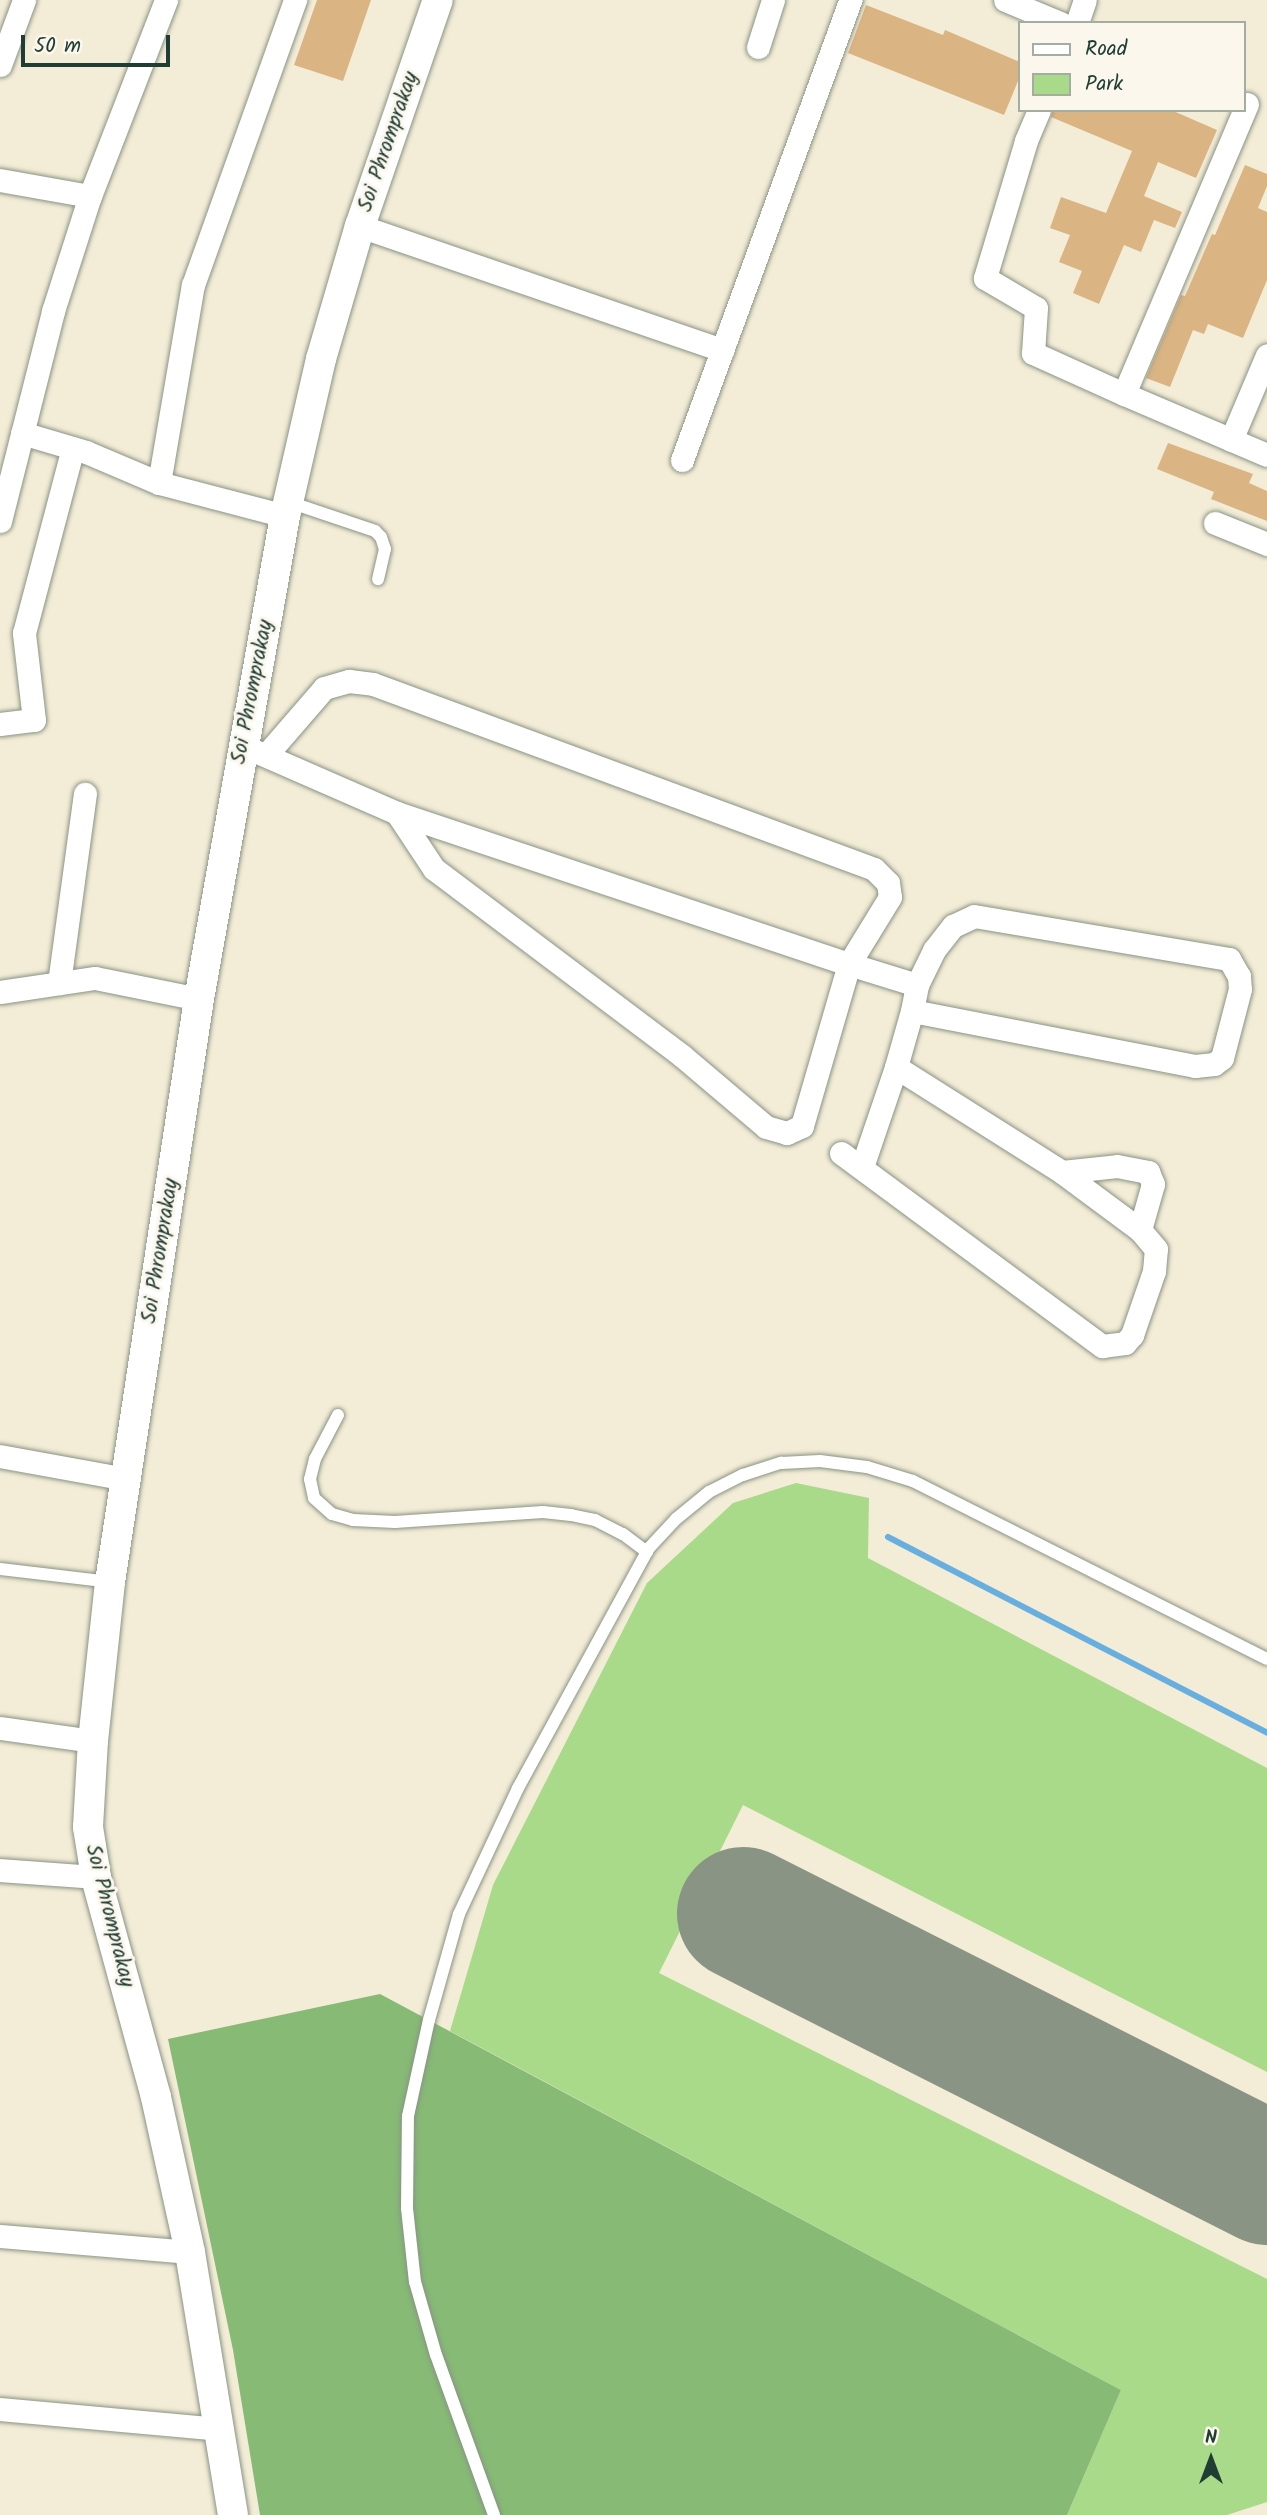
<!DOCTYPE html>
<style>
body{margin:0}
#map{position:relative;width:1267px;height:2515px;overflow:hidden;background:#f3ecd6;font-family:Kalam,sans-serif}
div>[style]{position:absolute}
.green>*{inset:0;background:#a9da89}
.forest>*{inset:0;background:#86ba75}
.stream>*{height:6px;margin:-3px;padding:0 3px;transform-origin:3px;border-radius:3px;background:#68aede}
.runway>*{height:133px;margin:-66.5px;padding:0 66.5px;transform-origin:66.5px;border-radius:66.5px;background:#899485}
.building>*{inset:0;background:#dab482}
.roads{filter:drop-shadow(0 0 2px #899485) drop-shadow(0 0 2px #899485)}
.service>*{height:12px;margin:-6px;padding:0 6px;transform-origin:6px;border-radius:6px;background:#fff}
.minor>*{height:23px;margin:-11.5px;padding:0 11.5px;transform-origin:11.5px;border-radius:11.5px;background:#fff}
.tertiary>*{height:30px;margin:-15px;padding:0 15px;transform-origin:15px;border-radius:15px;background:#fff}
span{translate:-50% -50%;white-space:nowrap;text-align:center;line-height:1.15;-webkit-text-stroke:6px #fbf7ec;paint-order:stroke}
.street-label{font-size:21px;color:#1f3d34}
.legend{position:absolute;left:1018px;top:21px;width:228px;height:91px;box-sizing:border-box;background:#fbf7ec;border:2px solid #a3ada2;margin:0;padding:9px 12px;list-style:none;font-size:21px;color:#1f3d34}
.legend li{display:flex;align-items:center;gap:14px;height:35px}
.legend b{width:35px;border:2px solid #a3ada2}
.north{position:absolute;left:1176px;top:2424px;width:70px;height:70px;-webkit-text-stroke:5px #fbf7ec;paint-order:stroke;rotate:0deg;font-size:19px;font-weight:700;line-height:28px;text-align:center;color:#1f3d34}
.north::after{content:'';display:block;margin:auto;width:24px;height:32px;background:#1f3d34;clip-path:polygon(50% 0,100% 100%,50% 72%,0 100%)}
.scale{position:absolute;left:21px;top:35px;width:149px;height:32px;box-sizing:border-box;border:4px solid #1f3d34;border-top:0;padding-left:9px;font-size:21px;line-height:24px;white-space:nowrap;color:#1f3d34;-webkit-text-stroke:5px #fbf7ec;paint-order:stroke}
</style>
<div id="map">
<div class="green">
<i style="clip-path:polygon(796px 1483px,869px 1498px,868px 1558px,1267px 1768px,1267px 2072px,743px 1805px,659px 1973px,1267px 2279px,1267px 2502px,1227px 2515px,1067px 2515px,1121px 2390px,450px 2031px,493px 1885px,647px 1583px,733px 1503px)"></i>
</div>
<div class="forest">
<i style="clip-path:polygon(380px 1994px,1121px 2390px,1067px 2515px,260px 2515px,233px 2350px,168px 2039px)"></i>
</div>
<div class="stream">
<i style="left:888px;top:1537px;width:427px;rotate:27.3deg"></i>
</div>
<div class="runway">
<i style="left:743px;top:1913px;width:587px;rotate:26.83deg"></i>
</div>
<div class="building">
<i style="clip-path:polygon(317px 0,371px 0,343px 81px,294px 65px)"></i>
<i style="clip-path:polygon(866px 5px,943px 35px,945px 30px,1020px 62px,1020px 76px,1004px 115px,848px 53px)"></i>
<i style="clip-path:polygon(1053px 110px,1171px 110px,1217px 130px,1196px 178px,1158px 162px,1144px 196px,1182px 212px,1175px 228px,1154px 220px,1141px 252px,1124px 245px,1099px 304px,1073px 293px,1082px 271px,1059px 262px,1070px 235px,1050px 228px,1061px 197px,1106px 213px,1132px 151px,1051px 117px)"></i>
<i style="clip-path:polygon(1245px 165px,1267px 174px,1267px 186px,1258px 208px,1267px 212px,1267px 280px,1243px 338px,1208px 324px,1204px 334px,1193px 330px,1170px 387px,1146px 378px,1181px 295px,1185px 296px,1212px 234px,1215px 235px)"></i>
<i style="clip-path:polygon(1168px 443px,1253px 474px,1249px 483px,1267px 491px,1267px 521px,1211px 499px,1214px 492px,1157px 469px)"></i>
</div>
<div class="roads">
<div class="service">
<i style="left:289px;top:502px;width:91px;rotate:18.6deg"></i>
<i style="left:375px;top:531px;width:8px;rotate:45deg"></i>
<i style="left:381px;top:537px;width:13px;rotate:72deg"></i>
<i style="left:385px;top:549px;width:31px;rotate:103deg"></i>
<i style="left:338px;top:1415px;width:50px;rotate:117.6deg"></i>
<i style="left:315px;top:1459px;width:21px;rotate:104deg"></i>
<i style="left:310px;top:1479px;width:19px;rotate:78deg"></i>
<i style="left:314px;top:1498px;width:24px;rotate:42deg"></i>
<i style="left:332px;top:1514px;width:22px;rotate:16deg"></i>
<i style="left:353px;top:1520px;width:42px;rotate:2.7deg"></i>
<i style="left:395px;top:1522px;width:148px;rotate:-3.9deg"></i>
<i style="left:543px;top:1512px;width:28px;rotate:6deg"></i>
<i style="left:571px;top:1515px;width:25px;rotate:12deg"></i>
<i style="left:595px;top:1520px;width:31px;rotate:27deg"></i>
<i style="left:623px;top:1534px;width:30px;rotate:37deg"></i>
<i style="left:0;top:1569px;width:111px;rotate:6.7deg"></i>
<i style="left:494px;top:2515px;width:170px;rotate:-109.9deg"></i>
<i style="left:436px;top:2355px;width:76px;rotate:-106deg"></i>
<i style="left:415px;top:2282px;width:74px;rotate:-96.2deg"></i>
<i style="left:407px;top:2208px;width:92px;rotate:-89.4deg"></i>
<i style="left:408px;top:2116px;width:98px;rotate:-77.7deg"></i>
<i style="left:429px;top:2020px;width:110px;rotate:-74.2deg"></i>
<i style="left:459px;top:1914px;width:139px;rotate:-64.9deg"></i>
<i style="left:518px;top:1788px;width:273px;rotate:-61.4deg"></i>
<i style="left:649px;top:1548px;width:40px;rotate:-47deg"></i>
<i style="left:676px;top:1519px;width:43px;rotate:-39.3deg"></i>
<i style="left:709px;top:1492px;width:38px;rotate:-27deg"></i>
<i style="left:743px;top:1475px;width:40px;rotate:-18deg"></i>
<i style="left:781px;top:1463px;width:39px;rotate:-3deg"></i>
<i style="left:820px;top:1461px;width:47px;rotate:7.3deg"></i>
<i style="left:867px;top:1467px;width:48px;rotate:16.9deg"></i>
<i style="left:913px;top:1481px;width:396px;rotate:26.7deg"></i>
</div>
<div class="minor">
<i style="left:1005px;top:0;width:60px;rotate:22.7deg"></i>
<i style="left:1077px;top:23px;width:24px;rotate:-71deg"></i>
<i style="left:758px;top:47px;width:49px;rotate:-72.3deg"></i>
<i style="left:0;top:65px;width:69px;rotate:-69.7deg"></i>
<i style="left:1247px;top:104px;width:315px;rotate:113deg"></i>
<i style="left:1124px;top:394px;width:155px;rotate:23.1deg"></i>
<i style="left:1039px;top:110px;width:34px;rotate:113deg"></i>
<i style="left:1026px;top:141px;width:143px;rotate:106.7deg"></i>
<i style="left:985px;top:278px;width:59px;rotate:30.5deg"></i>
<i style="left:1036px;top:308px;width:45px;rotate:93.8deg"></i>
<i style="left:1033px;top:353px;width:100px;rotate:24.3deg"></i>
<i style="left:0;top:180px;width:91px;rotate:10.1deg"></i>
<i style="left:360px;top:226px;width:383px;rotate:18.9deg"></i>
<i style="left:22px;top:433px;width:67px;rotate:16.5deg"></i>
<i style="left:86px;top:452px;width:79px;rotate:23deg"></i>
<i style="left:159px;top:483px;width:130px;rotate:14.7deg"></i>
<i style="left:1231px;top:440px;width:92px;rotate:-67deg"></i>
<i style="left:682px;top:460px;width:490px;rotate:-69.9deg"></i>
<i style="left:159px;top:483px;width:201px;rotate:-80.3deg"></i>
<i style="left:193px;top:285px;width:303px;rotate:-70.3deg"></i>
<i style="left:0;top:521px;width:217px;rotate:-75.8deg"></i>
<i style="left:53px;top:311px;width:121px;rotate:-72.2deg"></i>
<i style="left:90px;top:196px;width:210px;rotate:-68.8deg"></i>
<i style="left:1215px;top:523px;width:56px;rotate:22deg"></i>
<i style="left:0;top:724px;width:34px;rotate:-7deg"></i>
<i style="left:34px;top:720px;width:88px;rotate:-96.6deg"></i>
<i style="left:24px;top:633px;width:191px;rotate:-75.2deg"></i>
<i style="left:255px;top:751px;width:155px;rotate:23.6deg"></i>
<i style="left:397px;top:813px;width:477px;rotate:18.5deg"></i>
<i style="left:849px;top:964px;width:169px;rotate:106.2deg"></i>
<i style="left:802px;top:1126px;width:17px;rotate:155deg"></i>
<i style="left:787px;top:1133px;width:22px;rotate:-164deg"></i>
<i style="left:766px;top:1127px;width:111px;rotate:-139.7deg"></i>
<i style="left:681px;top:1055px;width:309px;rotate:-143deg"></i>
<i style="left:434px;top:869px;width:67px;rotate:-123.5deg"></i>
<i style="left:267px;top:754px;width:87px;rotate:-49.2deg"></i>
<i style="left:324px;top:688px;width:26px;rotate:-16deg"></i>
<i style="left:349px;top:681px;width:24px;rotate:7deg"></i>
<i style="left:373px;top:684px;width:534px;rotate:20.27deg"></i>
<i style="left:874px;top:869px;width:20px;rotate:45deg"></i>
<i style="left:888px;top:883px;width:14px;rotate:82deg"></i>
<i style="left:890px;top:897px;width:79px;rotate:121.5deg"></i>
<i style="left:849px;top:964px;width:71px;rotate:17.2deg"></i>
<i style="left:917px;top:985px;width:39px;rotate:-64deg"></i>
<i style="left:934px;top:950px;width:31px;rotate:-52deg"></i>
<i style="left:953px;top:926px;width:23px;rotate:-25deg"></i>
<i style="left:974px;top:916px;width:259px;rotate:9.6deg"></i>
<i style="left:1229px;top:959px;width:20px;rotate:60deg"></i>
<i style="left:1239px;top:976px;width:13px;rotate:86deg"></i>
<i style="left:1240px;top:989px;width:71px;rotate:104.6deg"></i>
<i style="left:1222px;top:1058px;width:10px;rotate:143deg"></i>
<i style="left:1214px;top:1064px;width:19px;rotate:174deg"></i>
<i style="left:1195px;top:1066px;width:288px;rotate:-169deg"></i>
<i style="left:912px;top:1011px;width:26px;rotate:-79deg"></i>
<i style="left:59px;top:983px;width:191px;rotate:-82.2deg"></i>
<i style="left:0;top:992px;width:96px;rotate:-8.4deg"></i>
<i style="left:95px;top:978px;width:106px;rotate:11.4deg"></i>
<i style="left:841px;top:1153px;width:325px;rotate:36.5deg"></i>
<i style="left:1102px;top:1346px;width:23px;rotate:-7deg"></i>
<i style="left:1125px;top:1343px;width:11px;rotate:-49deg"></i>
<i style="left:1132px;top:1335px;width:68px;rotate:-71deg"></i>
<i style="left:1154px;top:1271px;width:22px;rotate:-85deg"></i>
<i style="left:1156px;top:1249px;width:25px;rotate:-130deg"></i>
<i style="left:1140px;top:1230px;width:97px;rotate:-143.4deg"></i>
<i style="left:1062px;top:1172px;width:196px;rotate:-147.7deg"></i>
<i style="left:896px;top:1067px;width:58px;rotate:-74.1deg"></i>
<i style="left:862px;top:1167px;width:106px;rotate:-71.2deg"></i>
<i style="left:1062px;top:1172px;width:55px;rotate:-6.2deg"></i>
<i style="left:1117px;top:1166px;width:32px;rotate:11deg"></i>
<i style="left:1148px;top:1172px;width:13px;rotate:67deg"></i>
<i style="left:1153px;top:1184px;width:48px;rotate:105.8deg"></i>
<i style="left:0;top:1456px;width:128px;rotate:10.3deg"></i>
<i style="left:0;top:1728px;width:94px;rotate:8deg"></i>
<i style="left:0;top:1870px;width:96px;rotate:4.2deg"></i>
<i style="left:0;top:2236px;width:191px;rotate:4.8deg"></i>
<i style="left:0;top:2409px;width:222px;rotate:5.2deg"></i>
</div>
<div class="tertiary">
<i style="left:233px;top:2515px;width:266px;rotate:-99.3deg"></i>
<i style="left:190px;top:2252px;width:159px;rotate:-102.4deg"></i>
<i style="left:156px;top:2097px;width:228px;rotate:-105.3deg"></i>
<i style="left:96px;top:1877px;width:51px;rotate:-99.1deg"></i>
<i style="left:88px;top:1827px;width:86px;rotate:-86.7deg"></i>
<i style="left:93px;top:1741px;width:160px;rotate:-83.9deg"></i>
<i style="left:110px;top:1582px;width:590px;rotate:-81.32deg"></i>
<i style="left:199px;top:999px;width:491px;rotate:-79.9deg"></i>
<i style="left:285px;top:516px;width:161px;rotate:-77.1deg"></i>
<i style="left:321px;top:359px;width:139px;rotate:-73.7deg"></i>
<i style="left:360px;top:226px;width:239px;rotate:-71deg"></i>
</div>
</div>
<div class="street-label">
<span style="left:389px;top:142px;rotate:-71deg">Soi Phromprakay</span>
<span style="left:253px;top:692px;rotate:-79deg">Soi Phromprakay</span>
<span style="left:161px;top:1251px;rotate:-81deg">Soi Phromprakay</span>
<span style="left:109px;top:1916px;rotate:76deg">Soi Phromprakay</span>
</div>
<ul class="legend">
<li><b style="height:9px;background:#fff"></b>Road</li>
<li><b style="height:19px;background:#a9da89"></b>Park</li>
</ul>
<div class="north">N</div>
<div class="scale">50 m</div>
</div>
